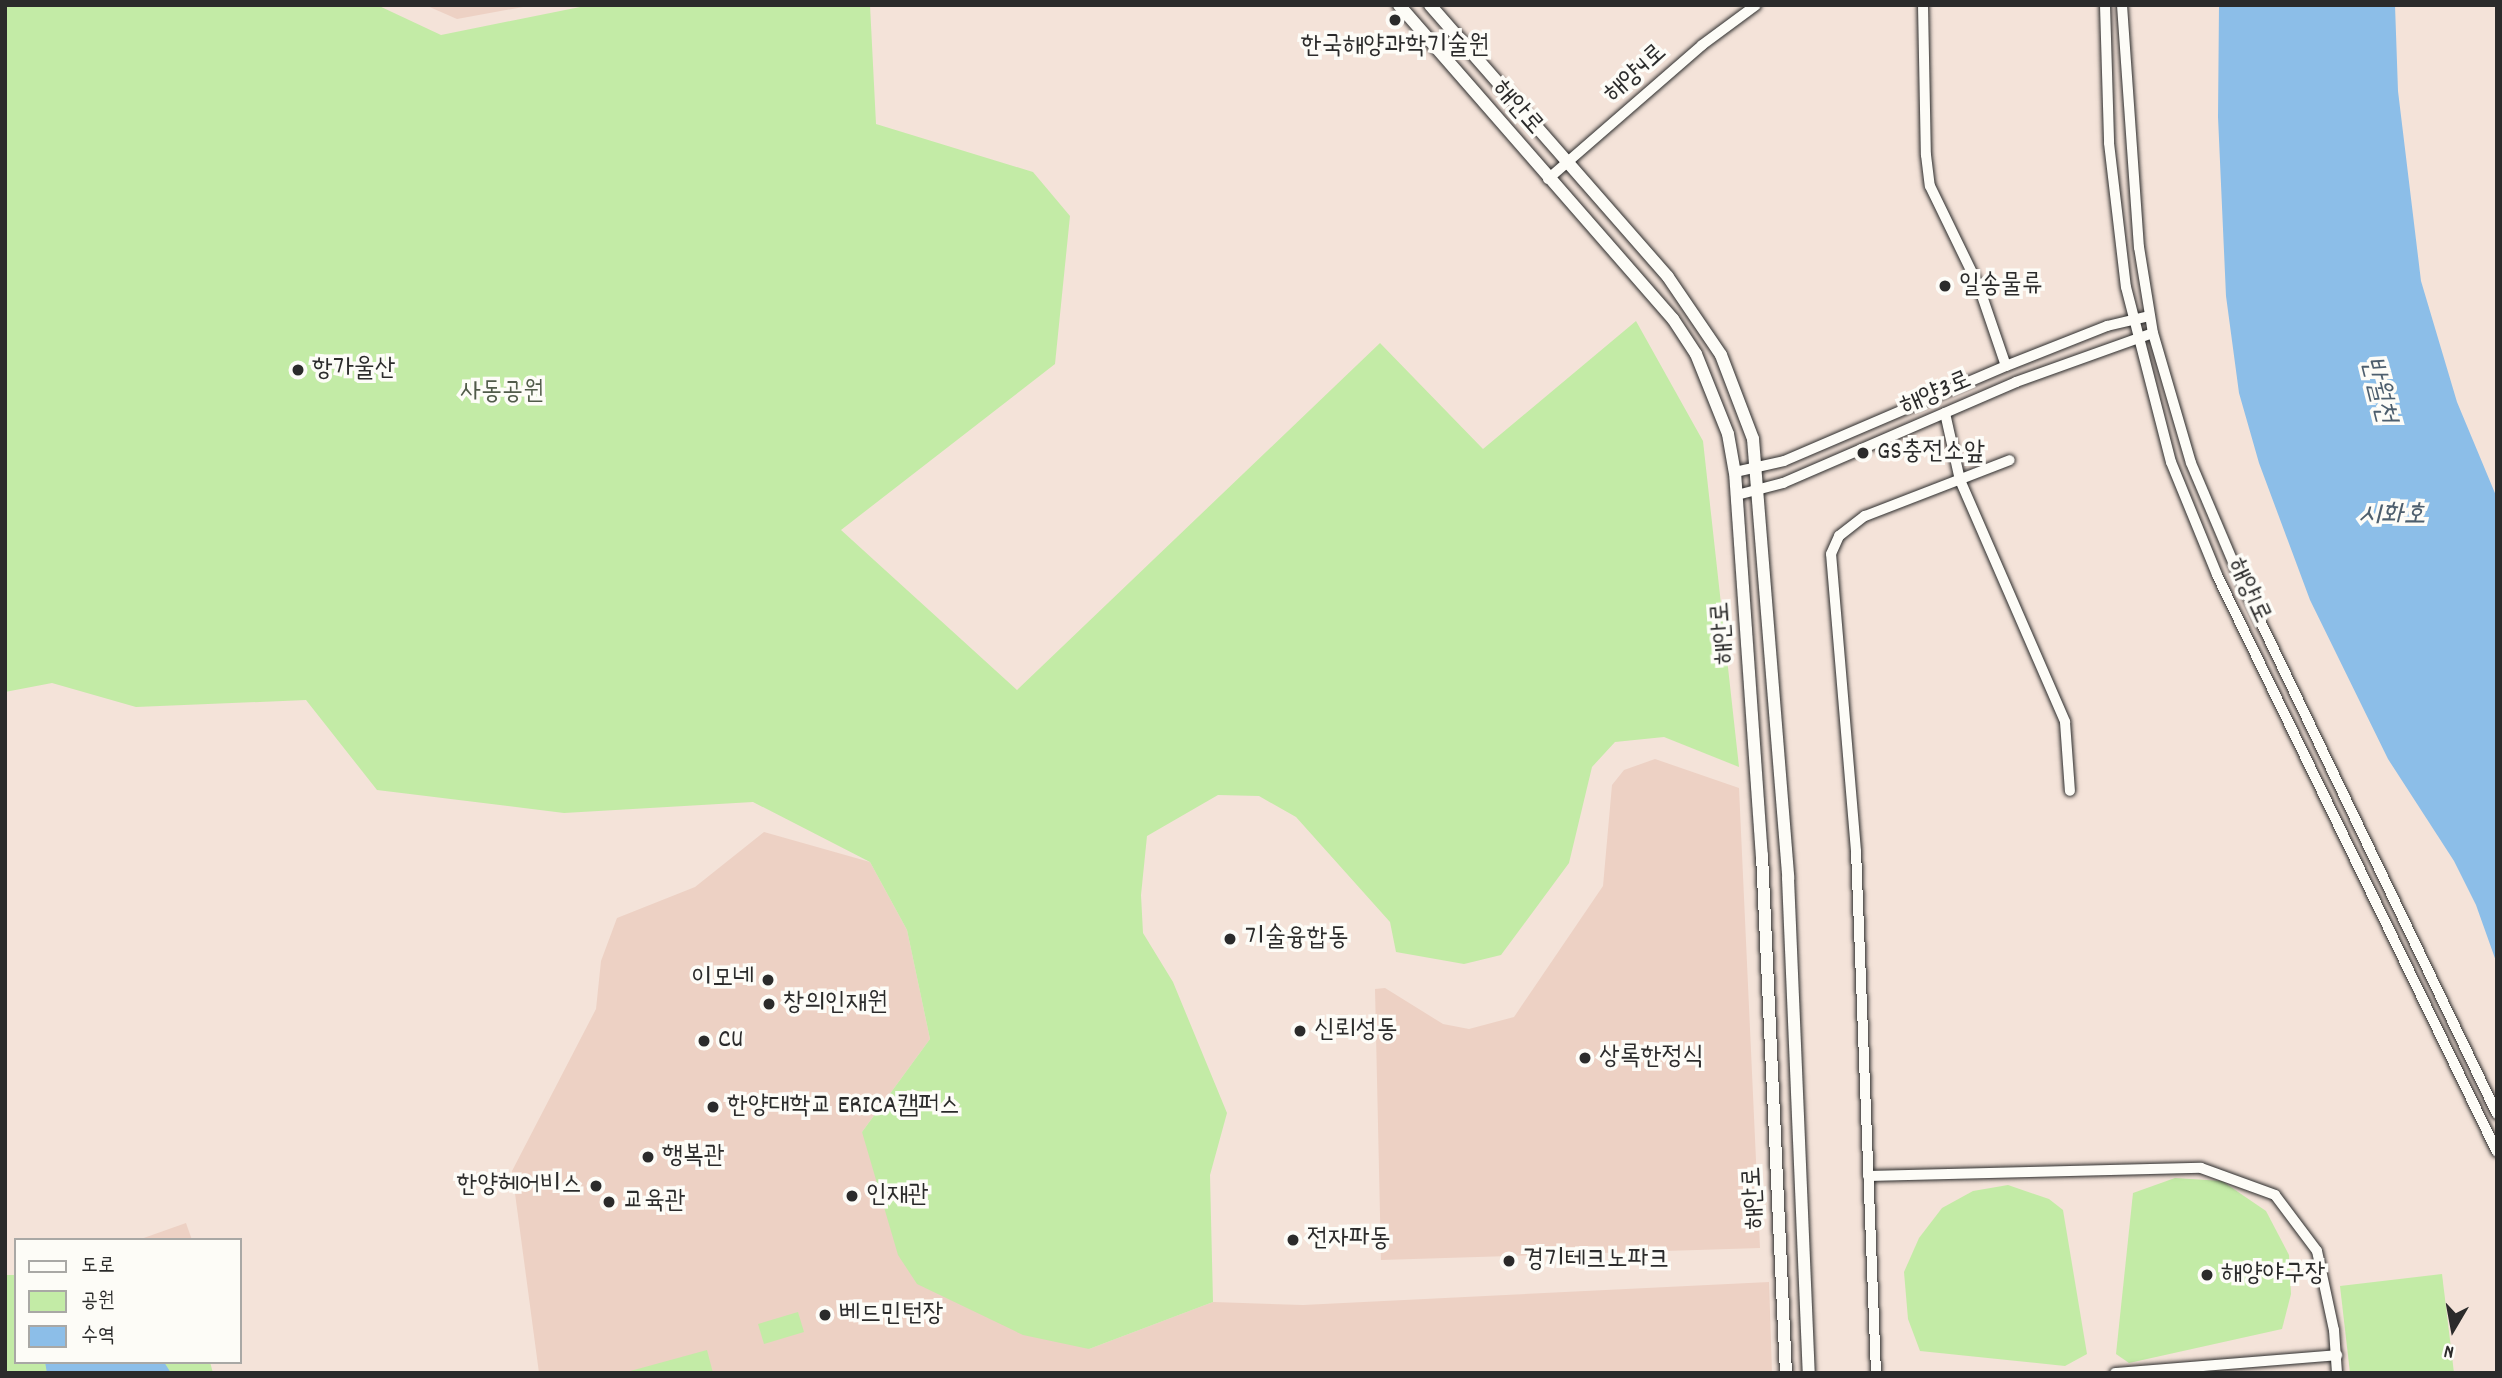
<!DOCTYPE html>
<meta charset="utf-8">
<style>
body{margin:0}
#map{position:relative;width:2502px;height:1378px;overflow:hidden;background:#f4e3d9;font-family:Dekko,"Poor Story",sans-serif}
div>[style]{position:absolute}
.built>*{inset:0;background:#edd1c4}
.green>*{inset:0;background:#c3eba6}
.water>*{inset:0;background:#8cbee8}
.roads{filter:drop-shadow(0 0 2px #2b2b2b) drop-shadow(0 0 2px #2b2b2b)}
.minor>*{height:10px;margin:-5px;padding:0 5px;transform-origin:5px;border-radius:5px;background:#fdfcf7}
.major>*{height:12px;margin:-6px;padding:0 6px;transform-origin:6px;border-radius:6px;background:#fdfcf7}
.dots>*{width:19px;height:19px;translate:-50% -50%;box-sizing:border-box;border:4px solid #fdfcf7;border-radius:50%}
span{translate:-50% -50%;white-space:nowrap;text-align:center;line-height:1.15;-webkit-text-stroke:7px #fdfcf7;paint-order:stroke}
.poi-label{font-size:26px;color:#2b2b2b}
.left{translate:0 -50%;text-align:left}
.right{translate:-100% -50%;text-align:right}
.street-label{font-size:26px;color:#2b2b2b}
.park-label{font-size:26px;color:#515b4a}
.water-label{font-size:28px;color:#4d5e6d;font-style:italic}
.frame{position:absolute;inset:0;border:7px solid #2b2b2b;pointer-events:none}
.legend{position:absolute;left:14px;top:1238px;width:228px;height:126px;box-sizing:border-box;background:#fdfcf7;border:2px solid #a9a8a5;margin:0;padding:9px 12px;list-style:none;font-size:21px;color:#2b2b2b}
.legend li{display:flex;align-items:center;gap:14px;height:35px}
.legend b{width:35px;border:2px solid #a9a8a5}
.north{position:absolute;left:2418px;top:1294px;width:70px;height:70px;-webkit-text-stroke:5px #fdfcf7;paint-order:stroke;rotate:190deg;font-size:19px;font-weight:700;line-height:28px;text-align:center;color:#2b2b2b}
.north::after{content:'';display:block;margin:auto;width:24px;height:32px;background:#2b2b2b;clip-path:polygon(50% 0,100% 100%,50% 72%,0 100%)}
</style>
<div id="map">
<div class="built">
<i style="clip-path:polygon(425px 5px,534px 5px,457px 19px)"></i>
<i style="clip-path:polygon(1655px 759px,1739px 788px,1760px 1248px,1381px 1260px,1375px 989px,1385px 988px,1443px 1024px,1469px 1029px,1514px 1017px,1603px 886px,1612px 785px,1624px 770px)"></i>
<i style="clip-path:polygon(764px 832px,870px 862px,907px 930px,930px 1039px,862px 1132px,1089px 1349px,1213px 1302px,1303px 1305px,1769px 1282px,1772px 1373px,539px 1373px,512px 1171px,596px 1009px,601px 961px,617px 918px,695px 887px)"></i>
<i style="clip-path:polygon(186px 1223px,192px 1240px,138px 1240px)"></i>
</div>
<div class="green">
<i style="clip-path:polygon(5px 5px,377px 5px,441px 35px,590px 5px,870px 5px,876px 124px,1033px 172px,1070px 216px,1055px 364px,841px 530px,1017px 690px,1380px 343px,1483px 449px,1636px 321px,1703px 441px,1739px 767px,1664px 737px,1615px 742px,1592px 767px,1569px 863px,1501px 955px,1464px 964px,1396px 952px,1390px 922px,1296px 817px,1259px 796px,1218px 795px,1147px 836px,1141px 895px,1143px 933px,1173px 982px,1227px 1113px,1210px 1175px,1213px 1302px,1089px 1349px,1023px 1335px,917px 1284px,898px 1255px,862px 1132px,930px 1039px,907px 930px,870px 862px,753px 802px,564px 813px,377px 790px,306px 700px,136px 707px,52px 683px,5px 692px)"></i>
<i style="clip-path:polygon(2175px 1178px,2222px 1181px,2266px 1211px,2289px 1255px,2291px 1294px,2282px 1329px,2129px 1363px,2116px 1354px,2133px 1193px)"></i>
<i style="clip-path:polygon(2008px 1185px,2049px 1199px,2063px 1210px,2087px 1354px,2065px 1366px,1920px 1351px,1908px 1319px,1904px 1272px,1919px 1238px,1942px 1208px,1973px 1191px)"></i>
<i style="clip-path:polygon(2442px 1274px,2454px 1373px,2350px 1373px,2340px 1286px)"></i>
<i style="clip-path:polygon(5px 1275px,16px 1275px,16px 1362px,210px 1362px,213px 1373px,5px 1373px)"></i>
<i style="clip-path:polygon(798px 1312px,804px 1332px,764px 1344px,758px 1324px)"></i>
<i style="clip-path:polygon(707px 1350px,713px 1373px,623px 1373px)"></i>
</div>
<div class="water">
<i style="clip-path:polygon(2219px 5px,2395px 5px,2398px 91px,2421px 281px,2457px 402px,2497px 498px,2497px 964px,2476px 905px,2454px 861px,2388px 759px,2310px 600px,2259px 463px,2239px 393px,2226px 296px,2218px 117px)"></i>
<i style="clip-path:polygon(45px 1362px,164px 1362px,171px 1373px,47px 1373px)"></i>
</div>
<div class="roads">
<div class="minor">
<i style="left:1923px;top:5px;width:150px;rotate:88.9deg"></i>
<i style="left:1926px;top:155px;width:31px;rotate:83deg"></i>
<i style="left:1930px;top:186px;width:112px;rotate:64.1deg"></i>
<i style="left:1979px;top:287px;width:83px;rotate:71.1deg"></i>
<i style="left:2105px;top:5px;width:138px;rotate:88.3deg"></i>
<i style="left:2109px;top:143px;width:145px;rotate:83.3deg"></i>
<i style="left:2126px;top:287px;width:181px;rotate:75.6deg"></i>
<i style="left:2171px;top:462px;width:122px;rotate:67.8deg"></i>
<i style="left:2217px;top:575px;width:641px;rotate:64.11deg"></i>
<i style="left:2122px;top:5px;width:243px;rotate:86deg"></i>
<i style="left:2139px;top:247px;width:87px;rotate:80.8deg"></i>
<i style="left:2153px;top:333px;width:135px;rotate:73.7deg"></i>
<i style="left:2191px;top:463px;width:130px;rotate:67deg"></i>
<i style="left:2242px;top:583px;width:589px;rotate:64.35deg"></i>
<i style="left:1548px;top:179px;width:204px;rotate:-41deg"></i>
<i style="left:1702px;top:45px;width:67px;rotate:-36.5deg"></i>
<i style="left:1945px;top:413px;width:69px;rotate:77.4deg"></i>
<i style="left:1960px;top:480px;width:264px;rotate:66.5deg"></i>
<i style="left:2065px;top:722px;width:69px;rotate:85.9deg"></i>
<i style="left:1735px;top:472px;width:50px;rotate:-12.7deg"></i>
<i style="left:1784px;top:461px;width:241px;rotate:-23.2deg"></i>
<i style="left:2006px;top:366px;width:109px;rotate:-21.6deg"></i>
<i style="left:2107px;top:326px;width:43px;rotate:-13.4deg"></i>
<i style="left:1737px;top:495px;width:48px;rotate:-14.6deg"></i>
<i style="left:1783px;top:483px;width:254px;rotate:-23.4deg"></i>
<i style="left:2016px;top:382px;width:145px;rotate:-19.7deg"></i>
<i style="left:1868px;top:1176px;width:333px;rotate:-1.4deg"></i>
<i style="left:2201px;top:1168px;width:79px;rotate:20deg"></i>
<i style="left:2275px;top:1195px;width:70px;rotate:53.1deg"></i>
<i style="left:2317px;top:1251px;width:81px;rotate:77.9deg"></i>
<i style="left:2334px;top:1330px;width:43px;rotate:86deg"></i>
<i style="left:1876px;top:1373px;width:522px;rotate:-92.19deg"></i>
<i style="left:1856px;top:851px;width:298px;rotate:-94.8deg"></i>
<i style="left:1831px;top:554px;width:20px;rotate:-66deg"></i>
<i style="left:1839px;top:536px;width:33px;rotate:-38deg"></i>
<i style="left:1865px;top:516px;width:155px;rotate:-21.1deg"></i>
<i style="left:2115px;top:1373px;width:223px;rotate:-4.6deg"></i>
</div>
<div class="major">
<i style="left:1399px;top:5px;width:417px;rotate:48.9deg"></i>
<i style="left:1673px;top:319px;width:42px;rotate:56.7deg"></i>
<i style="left:1696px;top:354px;width:86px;rotate:68.2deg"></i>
<i style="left:1728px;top:434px;width:39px;rotate:80deg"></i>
<i style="left:1735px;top:472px;width:384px;rotate:86deg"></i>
<i style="left:1762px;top:855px;width:519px;rotate:87.35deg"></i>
<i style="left:1430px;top:5px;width:361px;rotate:48.8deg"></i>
<i style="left:1668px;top:277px;width:94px;rotate:55.8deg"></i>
<i style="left:1721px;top:355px;width:90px;rotate:69.1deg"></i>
<i style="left:1753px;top:439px;width:440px;rotate:85.4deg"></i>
<i style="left:1788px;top:878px;width:495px;rotate:87.6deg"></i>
</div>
</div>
<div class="dots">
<i style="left:1395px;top:20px;background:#2b2b2b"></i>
<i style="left:1945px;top:286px;background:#2b2b2b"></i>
<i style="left:298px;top:370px;background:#2b2b2b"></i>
<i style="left:1863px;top:453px;background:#2b2b2b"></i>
<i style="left:1230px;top:939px;background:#2b2b2b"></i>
<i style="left:768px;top:980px;background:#2b2b2b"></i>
<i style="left:769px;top:1004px;background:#2b2b2b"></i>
<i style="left:1300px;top:1031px;background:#2b2b2b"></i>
<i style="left:704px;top:1041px;background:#2b2b2b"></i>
<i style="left:1585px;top:1058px;background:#2b2b2b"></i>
<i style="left:713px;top:1107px;background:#2b2b2b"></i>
<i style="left:648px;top:1157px;background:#2b2b2b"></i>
<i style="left:596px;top:1186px;background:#2b2b2b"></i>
<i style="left:852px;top:1196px;background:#2b2b2b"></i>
<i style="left:609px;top:1202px;background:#2b2b2b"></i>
<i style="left:1293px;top:1240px;background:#2b2b2b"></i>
<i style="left:1509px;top:1261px;background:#2b2b2b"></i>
<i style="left:2207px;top:1275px;background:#2b2b2b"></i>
<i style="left:825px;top:1315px;background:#2b2b2b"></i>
</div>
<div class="poi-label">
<span style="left:1395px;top:47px">한국해양과학기술원</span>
<span class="left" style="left:1959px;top:286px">일송물류</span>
<span class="left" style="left:312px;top:370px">항가울산</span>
<span class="left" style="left:1877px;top:453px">GS충전소앞</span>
<span class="left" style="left:1244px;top:939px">기술융합동</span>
<span class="right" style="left:754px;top:980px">이모네</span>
<span class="left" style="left:783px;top:1004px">창의인재원</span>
<span class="left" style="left:1314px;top:1031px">신뢰성동</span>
<span class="left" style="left:718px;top:1041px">CU</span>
<span class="left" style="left:1599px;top:1058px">상록한정식</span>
<span class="left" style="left:727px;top:1107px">한양대학교 ERICA캠퍼스</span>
<span class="left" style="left:662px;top:1157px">행복관</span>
<span class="right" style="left:582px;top:1186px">한양헤어비스</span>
<span class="left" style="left:866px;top:1196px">인재관</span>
<span class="left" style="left:623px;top:1202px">교육관</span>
<span class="left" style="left:1307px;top:1240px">전자파동</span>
<span class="left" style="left:1523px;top:1261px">경기테크노파크</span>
<span class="left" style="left:2221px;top:1275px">해양야구장</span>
<span class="left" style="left:839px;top:1315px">베드민턴장</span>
</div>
<div class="street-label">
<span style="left:1636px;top:74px;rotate:-42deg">해양4로</span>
<span style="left:1517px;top:108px;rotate:49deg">해안로</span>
<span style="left:1936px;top:394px;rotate:-23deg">해양3로</span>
<span style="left:2248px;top:591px;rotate:65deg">해양1로</span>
<span style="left:1724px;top:633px;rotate:-94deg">해안로</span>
<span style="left:1755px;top:1198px;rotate:-93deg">해안로</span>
</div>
<div class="park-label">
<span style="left:502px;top:393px">사동공원</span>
</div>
<div class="water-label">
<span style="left:2377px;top:390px;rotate:76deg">반월천</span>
<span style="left:2392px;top:517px">시화호</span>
</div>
<div class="frame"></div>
<ul class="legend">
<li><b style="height:9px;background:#fdfcf7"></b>도로</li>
<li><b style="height:19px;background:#c3eba6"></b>공원</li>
<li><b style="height:19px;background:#8cbee8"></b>수역</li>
</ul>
<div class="north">N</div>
</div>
